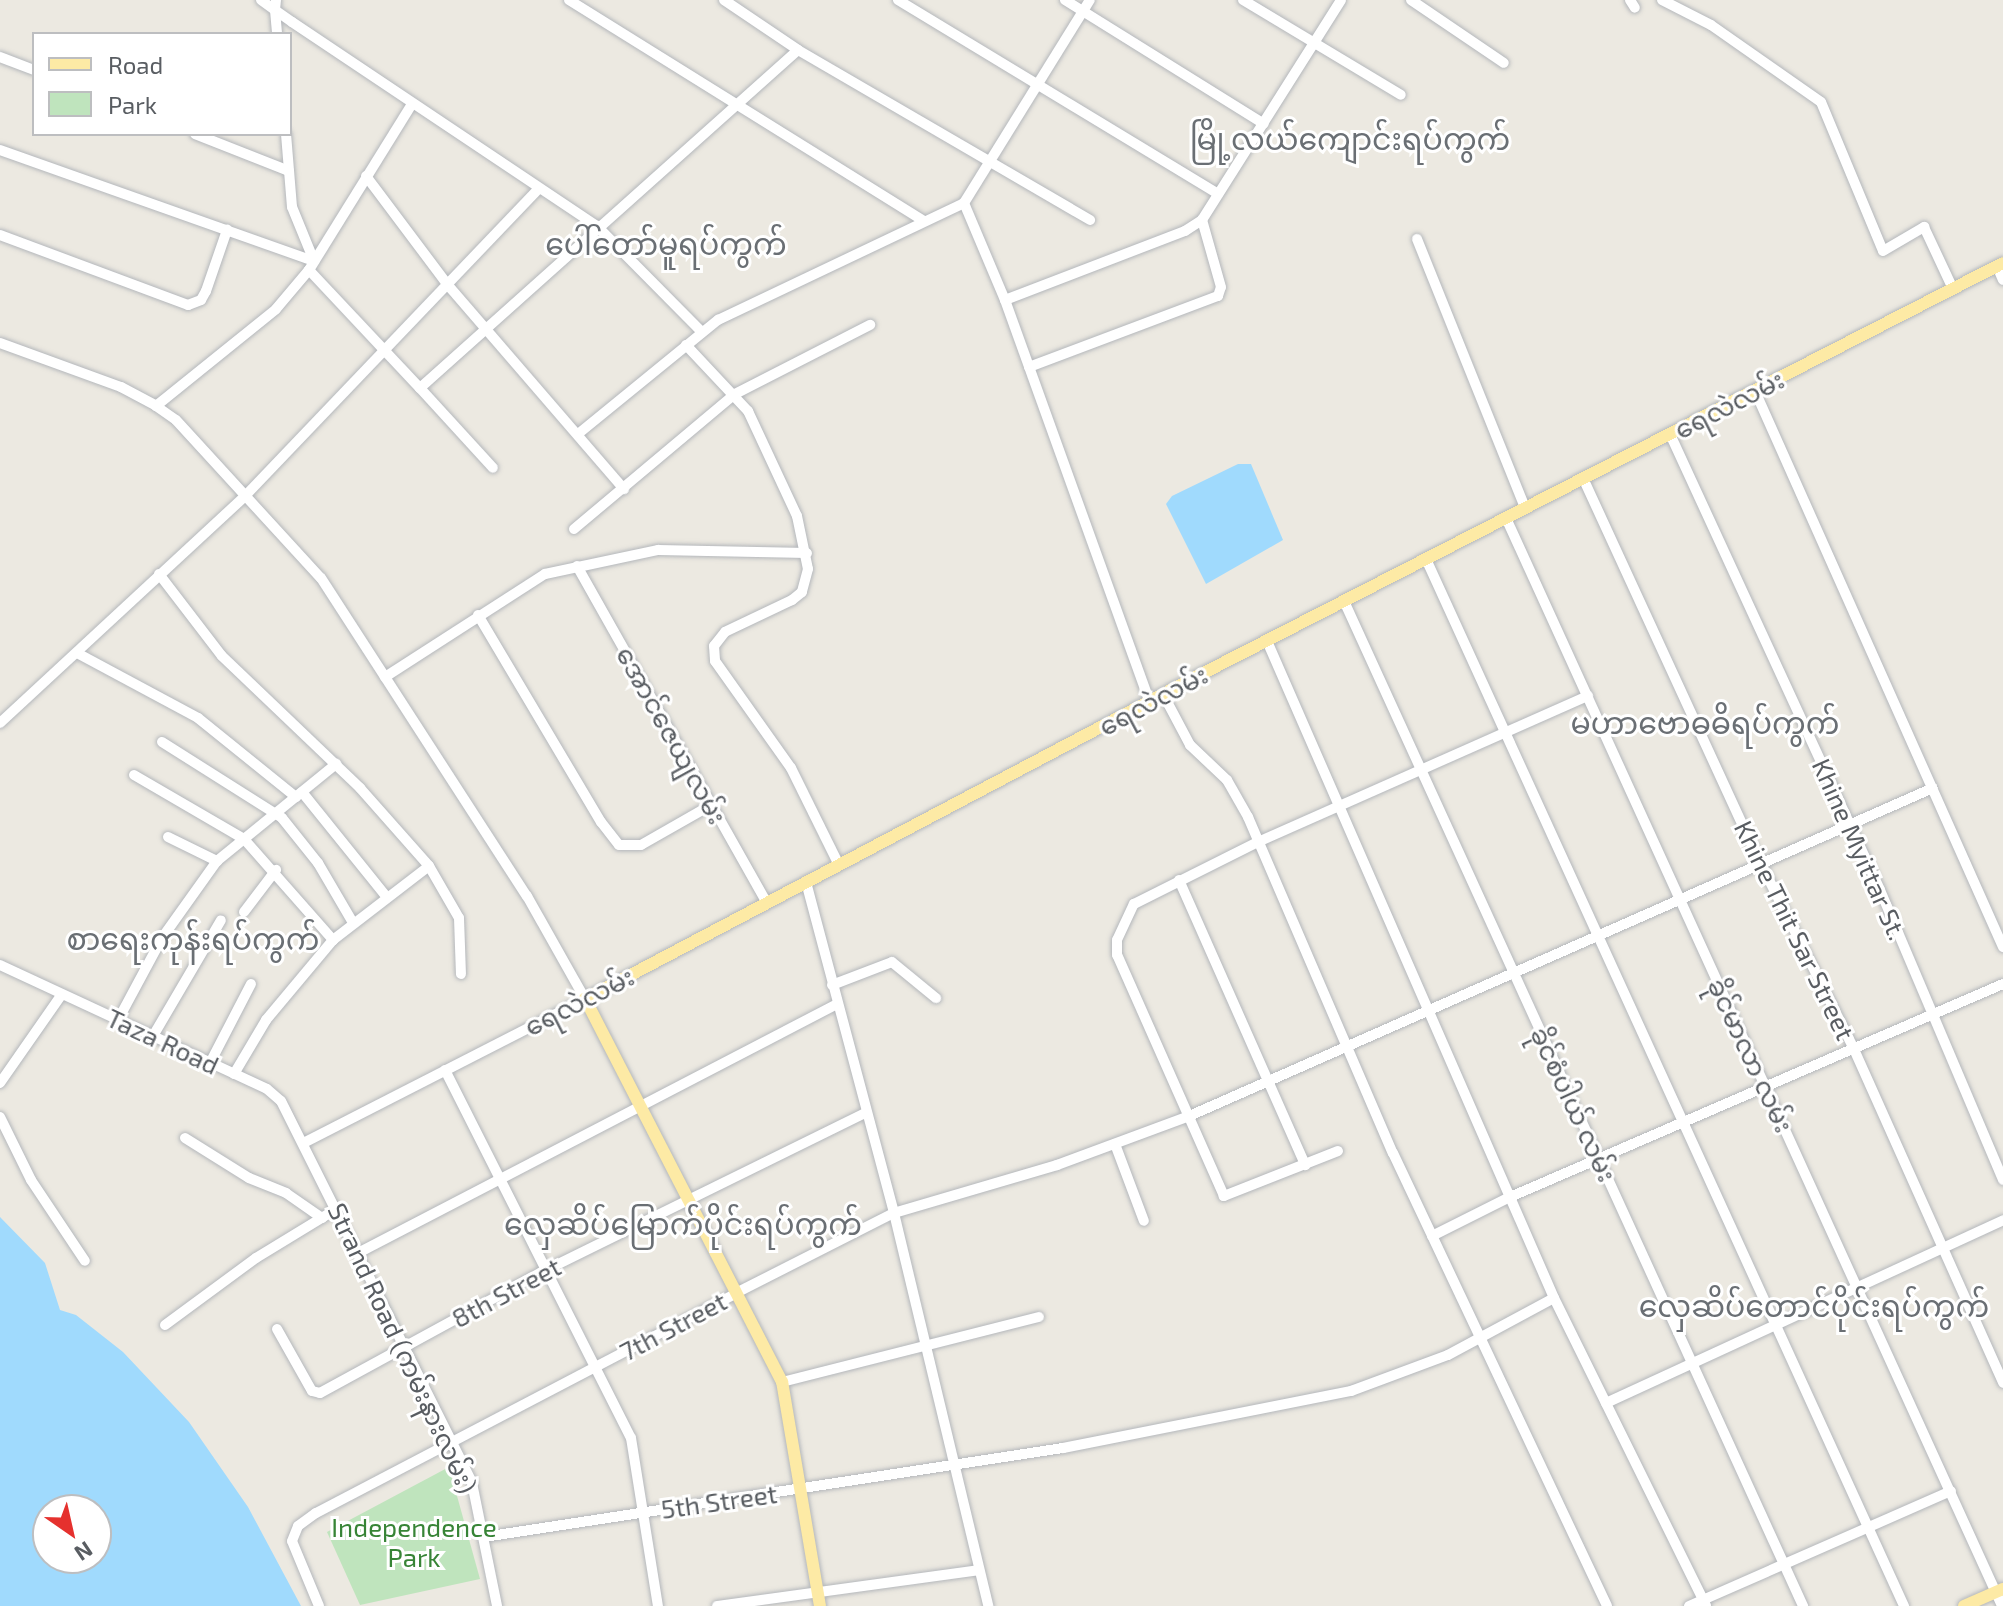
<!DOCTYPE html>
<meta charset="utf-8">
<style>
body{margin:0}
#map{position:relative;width:2003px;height:1606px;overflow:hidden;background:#ece9e1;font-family:"Exo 2","Noto Sans Myanmar",sans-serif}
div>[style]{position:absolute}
.green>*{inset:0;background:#bfe4bd}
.water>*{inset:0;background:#a0dafd}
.roads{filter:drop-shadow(0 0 2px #b4b7bb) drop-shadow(0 0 2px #b4b7bb)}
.minor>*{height:10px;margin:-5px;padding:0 5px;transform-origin:5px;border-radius:5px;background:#fff}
.major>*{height:12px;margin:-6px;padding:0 6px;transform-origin:6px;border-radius:6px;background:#fdeaa5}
span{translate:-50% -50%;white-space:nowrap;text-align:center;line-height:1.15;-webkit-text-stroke:6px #fff;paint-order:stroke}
.street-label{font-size:26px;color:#595d62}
.park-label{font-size:26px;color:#378436}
.quarter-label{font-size:30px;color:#6a6f74}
.legend{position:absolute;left:32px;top:32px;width:260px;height:104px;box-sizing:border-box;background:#fff;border:2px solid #bdbec0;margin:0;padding:10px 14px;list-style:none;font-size:24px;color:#595d62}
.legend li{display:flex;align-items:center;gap:16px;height:40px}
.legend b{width:40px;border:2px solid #bdbec0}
.north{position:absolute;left:32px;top:1494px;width:80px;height:80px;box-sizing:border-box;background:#fff;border:2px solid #bdbec0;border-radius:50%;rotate:146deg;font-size:22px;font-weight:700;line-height:32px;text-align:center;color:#595d62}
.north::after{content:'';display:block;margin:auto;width:28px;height:36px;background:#e5312e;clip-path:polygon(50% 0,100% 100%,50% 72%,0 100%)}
</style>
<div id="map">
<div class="green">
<i style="clip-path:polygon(449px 1467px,480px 1579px,360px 1605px,327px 1532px)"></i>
</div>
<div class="water">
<i style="clip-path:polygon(1238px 464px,1251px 464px,1283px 540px,1206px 584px,1166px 504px,1172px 496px)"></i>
<i style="clip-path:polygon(evenodd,0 1217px,45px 1263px,60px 1310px,76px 1315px,123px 1352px,189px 1422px,248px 1507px,301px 1606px,0 1606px,0 1217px,48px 1510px,96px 1510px,96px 1558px,48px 1558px,48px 1510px)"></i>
</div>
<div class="roads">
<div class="minor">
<i style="left:261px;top:0;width:17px;rotate:36deg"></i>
<i style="left:275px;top:10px;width:24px;rotate:85deg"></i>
<i style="left:276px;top:0;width:10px;rotate:96deg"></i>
<i style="left:275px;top:10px;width:21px;rotate:35deg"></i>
<i style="left:292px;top:22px;width:367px;rotate:33.8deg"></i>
<i style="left:597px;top:226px;width:149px;rotate:45.3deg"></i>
<i style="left:569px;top:0;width:418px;rotate:31.9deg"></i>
<i style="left:724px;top:0;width:89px;rotate:34deg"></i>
<i style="left:798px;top:50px;width:338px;rotate:30.2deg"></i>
<i style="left:898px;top:0;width:374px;rotate:31.2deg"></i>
<i style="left:1065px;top:0;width:234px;rotate:31.9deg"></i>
<i style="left:1243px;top:0;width:184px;rotate:31deg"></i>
<i style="left:1411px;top:0;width:112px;rotate:34.1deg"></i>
<i style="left:1630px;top:0;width:9px;rotate:58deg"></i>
<i style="left:1662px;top:0;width:55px;rotate:27deg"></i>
<i style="left:1711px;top:25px;width:134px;rotate:35deg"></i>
<i style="left:1821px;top:102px;width:161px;rotate:67.4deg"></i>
<i style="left:1883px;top:251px;width:48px;rotate:-30.3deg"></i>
<i style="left:1924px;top:227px;width:68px;rotate:64.9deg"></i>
<i style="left:0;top:57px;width:36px;rotate:21deg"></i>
<i style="left:195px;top:134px;width:101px;rotate:21.5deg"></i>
<i style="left:286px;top:134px;width:73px;rotate:85.3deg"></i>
<i style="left:292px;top:207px;width:58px;rotate:67.8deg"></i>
<i style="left:0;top:150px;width:333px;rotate:19.5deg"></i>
<i style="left:366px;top:176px;width:135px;rotate:53.1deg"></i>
<i style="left:447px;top:284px;width:271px;rotate:49.2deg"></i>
<i style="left:964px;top:203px;width:105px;rotate:67.1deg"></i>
<i style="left:1005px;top:300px;width:427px;rotate:70.2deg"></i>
<i style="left:0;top:235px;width:201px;rotate:20.4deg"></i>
<i style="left:188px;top:305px;width:14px;rotate:-21deg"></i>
<i style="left:201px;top:300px;width:10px;rotate:-61deg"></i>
<i style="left:206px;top:291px;width:65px;rotate:-71deg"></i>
<i style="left:1417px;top:239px;width:290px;rotate:68.1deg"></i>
<i style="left:1997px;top:266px;width:15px;rotate:67deg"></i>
<i style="left:309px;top:270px;width:162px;rotate:46.8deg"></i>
<i style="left:420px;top:388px;width:507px;rotate:-41.8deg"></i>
<i style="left:1005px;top:300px;width:193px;rotate:-21deg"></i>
<i style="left:1185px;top:231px;width:20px;rotate:-33deg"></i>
<i style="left:1202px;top:220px;width:260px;rotate:-57.7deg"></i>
<i style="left:0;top:343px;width:129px;rotate:20deg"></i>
<i style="left:121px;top:387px;width:40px;rotate:28deg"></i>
<i style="left:156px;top:406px;width:24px;rotate:35deg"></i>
<i style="left:176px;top:420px;width:214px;rotate:47.5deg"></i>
<i style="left:321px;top:578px;width:379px;rotate:57.1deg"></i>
<i style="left:527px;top:896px;width:118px;rotate:60.6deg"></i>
<i style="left:585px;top:999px;width:314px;rotate:152.9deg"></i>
<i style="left:686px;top:345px;width:91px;rotate:46.8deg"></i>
<i style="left:748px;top:411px;width:116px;rotate:65deg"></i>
<i style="left:797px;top:516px;width:54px;rotate:78.3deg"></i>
<i style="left:808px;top:569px;width:24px;rotate:105deg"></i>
<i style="left:802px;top:592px;width:13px;rotate:141deg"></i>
<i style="left:792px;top:600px;width:74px;rotate:154.5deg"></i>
<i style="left:725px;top:632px;width:18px;rotate:128deg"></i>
<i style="left:714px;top:646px;width:15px;rotate:86deg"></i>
<i style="left:715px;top:661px;width:131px;rotate:54.6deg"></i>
<i style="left:791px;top:768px;width:108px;rotate:63.7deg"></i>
<i style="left:1029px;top:367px;width:202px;rotate:-20.6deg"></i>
<i style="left:1218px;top:296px;width:9px;rotate:-72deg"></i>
<i style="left:1221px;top:287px;width:70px;rotate:-105.8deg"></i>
<i style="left:420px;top:388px;width:108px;rotate:47.6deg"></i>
<i style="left:1755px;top:391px;width:609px;rotate:65.96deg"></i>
<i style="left:156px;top:406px;width:154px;rotate:-38.9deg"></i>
<i style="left:276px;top:309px;width:51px;rotate:-49.8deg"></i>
<i style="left:309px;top:270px;width:195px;rotate:-58.2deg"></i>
<i style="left:578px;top:434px;width:181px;rotate:-39.2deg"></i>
<i style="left:718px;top:320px;width:272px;rotate:-25.4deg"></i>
<i style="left:964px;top:203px;width:239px;rotate:-58.2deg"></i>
<i style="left:1670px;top:434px;width:502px;rotate:65.27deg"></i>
<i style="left:1880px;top:890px;width:315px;rotate:67deg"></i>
<i style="left:1583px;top:478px;width:423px;rotate:65.3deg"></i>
<i style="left:1760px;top:862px;width:207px;rotate:63.3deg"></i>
<i style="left:1853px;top:1047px;width:368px;rotate:65.9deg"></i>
<i style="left:1506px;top:518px;width:1196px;rotate:65.49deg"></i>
<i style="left:574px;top:529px;width:210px;rotate:-40deg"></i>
<i style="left:735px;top:394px;width:152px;rotate:-27.1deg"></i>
<i style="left:1426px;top:559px;width:1151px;rotate:65.46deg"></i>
<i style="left:577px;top:566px;width:387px;rotate:60.6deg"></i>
<i style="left:159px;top:574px;width:103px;rotate:52.5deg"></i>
<i style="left:222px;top:656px;width:191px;rotate:43.7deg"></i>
<i style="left:360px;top:788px;width:104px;rotate:48.5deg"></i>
<i style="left:429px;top:866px;width:60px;rotate:60deg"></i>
<i style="left:459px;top:918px;width:56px;rotate:88deg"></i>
<i style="left:1344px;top:601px;width:1105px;rotate:65.45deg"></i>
<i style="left:478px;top:615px;width:241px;rotate:59.3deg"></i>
<i style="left:601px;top:822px;width:29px;rotate:52deg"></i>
<i style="left:619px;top:845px;width:22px"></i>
<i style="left:641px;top:845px;width:81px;rotate:-29.7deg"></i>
<i style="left:1267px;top:641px;width:717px;rotate:66.4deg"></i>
<i style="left:1554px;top:1298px;width:343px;rotate:63.7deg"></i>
<i style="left:77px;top:653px;width:137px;rotate:28.2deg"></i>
<i style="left:198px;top:718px;width:126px;rotate:38.9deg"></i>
<i style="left:385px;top:677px;width:190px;rotate:-32.8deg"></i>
<i style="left:545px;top:574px;width:116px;rotate:-12deg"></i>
<i style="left:658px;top:550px;width:149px;rotate:1.2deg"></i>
<i style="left:1163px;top:694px;width:58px;rotate:62.1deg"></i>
<i style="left:1190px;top:745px;width:51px;rotate:43.4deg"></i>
<i style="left:1227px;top:780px;width:43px;rotate:60.4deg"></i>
<i style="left:1248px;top:817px;width:366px;rotate:66.7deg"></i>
<i style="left:1393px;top:1153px;width:501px;rotate:64.71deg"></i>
<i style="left:0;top:723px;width:335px;rotate:-42.8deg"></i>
<i style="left:246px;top:495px;width:423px;rotate:-46.3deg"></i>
<i style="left:162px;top:742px;width:142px;rotate:32.3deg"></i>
<i style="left:282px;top:818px;width:58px;rotate:51.3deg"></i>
<i style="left:318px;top:863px;width:69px;rotate:59.7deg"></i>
<i style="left:134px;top:775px;width:127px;rotate:30.2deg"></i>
<i style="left:244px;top:839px;width:135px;rotate:48.6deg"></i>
<i style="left:302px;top:792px;width:134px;rotate:51.1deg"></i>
<i style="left:168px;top:837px;width:55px;rotate:26.1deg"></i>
<i style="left:1179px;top:880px;width:312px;rotate:66.1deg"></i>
<i style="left:806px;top:882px;width:342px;rotate:75.1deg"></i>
<i style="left:894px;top:1213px;width:404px;rotate:76.5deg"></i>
<i style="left:244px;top:912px;width:53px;rotate:-52.7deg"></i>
<i style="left:0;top:965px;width:294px;rotate:24.9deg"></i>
<i style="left:267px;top:1089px;width:18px;rotate:41deg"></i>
<i style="left:281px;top:1101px;width:427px;rotate:63.4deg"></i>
<i style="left:472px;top:1483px;width:126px;rotate:78.5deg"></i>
<i style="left:832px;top:985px;width:64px;rotate:-21deg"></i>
<i style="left:892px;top:962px;width:57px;rotate:39.3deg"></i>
<i style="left:118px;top:1020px;width:93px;rotate:-61.8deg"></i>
<i style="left:162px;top:938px;width:95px;rotate:-54.5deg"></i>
<i style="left:217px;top:861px;width:154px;rotate:-39.2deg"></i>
<i style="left:153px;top:1036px;width:134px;rotate:-59.6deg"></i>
<i style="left:210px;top:1063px;width:89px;rotate:-62.6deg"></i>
<i style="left:445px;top:1070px;width:412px;rotate:63.2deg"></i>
<i style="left:631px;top:1438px;width:170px;rotate:80.9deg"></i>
<i style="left:234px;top:1074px;width:63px;rotate:-59.3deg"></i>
<i style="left:266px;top:1020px;width:104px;rotate:-50.1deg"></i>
<i style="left:333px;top:940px;width:121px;rotate:-37.6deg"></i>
<i style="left:0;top:1083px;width:108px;rotate:-55.1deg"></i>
<i style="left:0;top:1117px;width:70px;rotate:63.8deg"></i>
<i style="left:31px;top:1180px;width:97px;rotate:56.3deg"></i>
<i style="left:185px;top:1138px;width:75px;rotate:32deg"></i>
<i style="left:249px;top:1178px;width:40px;rotate:22deg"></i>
<i style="left:286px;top:1193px;width:44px;rotate:34.8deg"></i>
<i style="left:1115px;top:1144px;width:82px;rotate:69.4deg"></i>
<i style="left:1338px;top:1151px;width:123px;rotate:158.5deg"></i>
<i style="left:1224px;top:1196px;width:264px;rotate:-113.9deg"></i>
<i style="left:1117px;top:955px;width:15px;rotate:-90deg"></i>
<i style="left:1117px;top:940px;width:40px;rotate:-65deg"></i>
<i style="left:1134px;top:904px;width:139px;rotate:-26.6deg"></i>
<i style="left:1258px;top:842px;width:361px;rotate:-23.9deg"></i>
<i style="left:1432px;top:1236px;width:87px;rotate:-26.6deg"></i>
<i style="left:1510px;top:1197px;width:537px;rotate:-23.37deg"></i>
<i style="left:360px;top:1252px;width:538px;rotate:-27.47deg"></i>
<i style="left:165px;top:1325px;width:113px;rotate:-36.4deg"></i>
<i style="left:256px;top:1258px;width:96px;rotate:-31.4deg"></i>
<i style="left:277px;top:1329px;width:71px;rotate:60.6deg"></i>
<i style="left:312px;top:1391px;width:8px;rotate:14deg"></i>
<i style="left:320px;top:1393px;width:257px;rotate:-28.6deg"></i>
<i style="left:546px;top:1270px;width:356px;rotate:-26.2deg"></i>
<i style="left:782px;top:1382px;width:265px;rotate:-14.2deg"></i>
<i style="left:1606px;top:1403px;width:437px;rotate:-24.7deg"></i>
<i style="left:484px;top:1537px;width:586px;rotate:-8.74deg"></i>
<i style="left:1063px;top:1448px;width:294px;rotate:-11.2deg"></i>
<i style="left:1351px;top:1391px;width:103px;rotate:-20.4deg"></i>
<i style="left:1448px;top:1355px;width:120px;rotate:-28.3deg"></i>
<i style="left:319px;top:1606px;width:70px;rotate:-112.6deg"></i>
<i style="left:292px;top:1541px;width:16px;rotate:-68deg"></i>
<i style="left:298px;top:1526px;width:22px;rotate:-36deg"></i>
<i style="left:316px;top:1513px;width:474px;rotate:-27.6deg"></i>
<i style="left:736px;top:1293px;width:177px;rotate:-26.9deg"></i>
<i style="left:894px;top:1213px;width:170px;rotate:-16.4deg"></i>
<i style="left:1057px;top:1165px;width:139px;rotate:-20.3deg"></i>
<i style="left:1187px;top:1117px;width:815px;rotate:-23.8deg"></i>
<i style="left:717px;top:1606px;width:264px;rotate:-7.8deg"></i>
<i style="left:1689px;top:1606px;width:286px;rotate:-23.7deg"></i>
</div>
<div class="major">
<i style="left:820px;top:1606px;width:227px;rotate:-99.6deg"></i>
<i style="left:782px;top:1382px;width:431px;rotate:-117.2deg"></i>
<i style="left:585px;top:999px;width:677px;rotate:-27.81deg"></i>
<i style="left:1184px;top:683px;width:920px;rotate:-27.15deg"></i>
<i style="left:1964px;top:1606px;width:43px;rotate:-23.6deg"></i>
</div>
</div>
<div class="street-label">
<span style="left:1729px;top:404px;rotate:-27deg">ရေလဲလမ်း</span>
<span style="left:1153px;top:700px;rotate:-28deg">ရေလဲလမ်း</span>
<span style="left:672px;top:735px;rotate:61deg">အောင်ဇေယျလမ်း</span>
<span style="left:1860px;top:849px;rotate:66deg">Khine Myittar St.</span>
<span style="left:1795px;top:930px;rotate:64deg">Khine Thit Sar Street</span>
<span style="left:579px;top:1001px;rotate:-27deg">ရေလဲလမ်း</span>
<span style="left:163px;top:1041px;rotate:25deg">Taza Road</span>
<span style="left:1751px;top:1055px;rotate:65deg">ခိုင်မာလာ လမ်း</span>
<span style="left:1574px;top:1104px;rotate:65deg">ခိုင်စံပါယ် လမ်း</span>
<span style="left:506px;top:1292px;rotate:-28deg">8th Street</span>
<span style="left:673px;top:1326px;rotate:-28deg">7th Street</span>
<span style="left:403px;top:1348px;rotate:65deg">Strand Road (ကမ်းနားလမ်း)</span>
<span style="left:719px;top:1501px;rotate:-8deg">5th Street</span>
</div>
<div class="park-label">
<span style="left:414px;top:1542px">Independence<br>Park</span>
</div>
<div class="quarter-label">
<span style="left:1350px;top:138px">မြို့လယ်ကျောင်းရပ်ကွက်</span>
<span style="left:666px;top:243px">ပေါ်တော်မူရပ်ကွက်</span>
<span style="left:1705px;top:722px">မဟာဗောဓဓိရပ်ကွက်</span>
<span style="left:193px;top:938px">စာရေးကုန်းရပ်ကွက်</span>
<span style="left:683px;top:1223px">လှေဆိပ်မြောက်ပိုင်းရပ်ကွက်</span>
<span style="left:1814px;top:1305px">လှေဆိပ်တောင်ပိုင်းရပ်ကွက်</span>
</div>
<ul class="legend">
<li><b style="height:10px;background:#fdeaa5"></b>Road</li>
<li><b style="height:22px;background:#bfe4bd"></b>Park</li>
</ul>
<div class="north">N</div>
</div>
